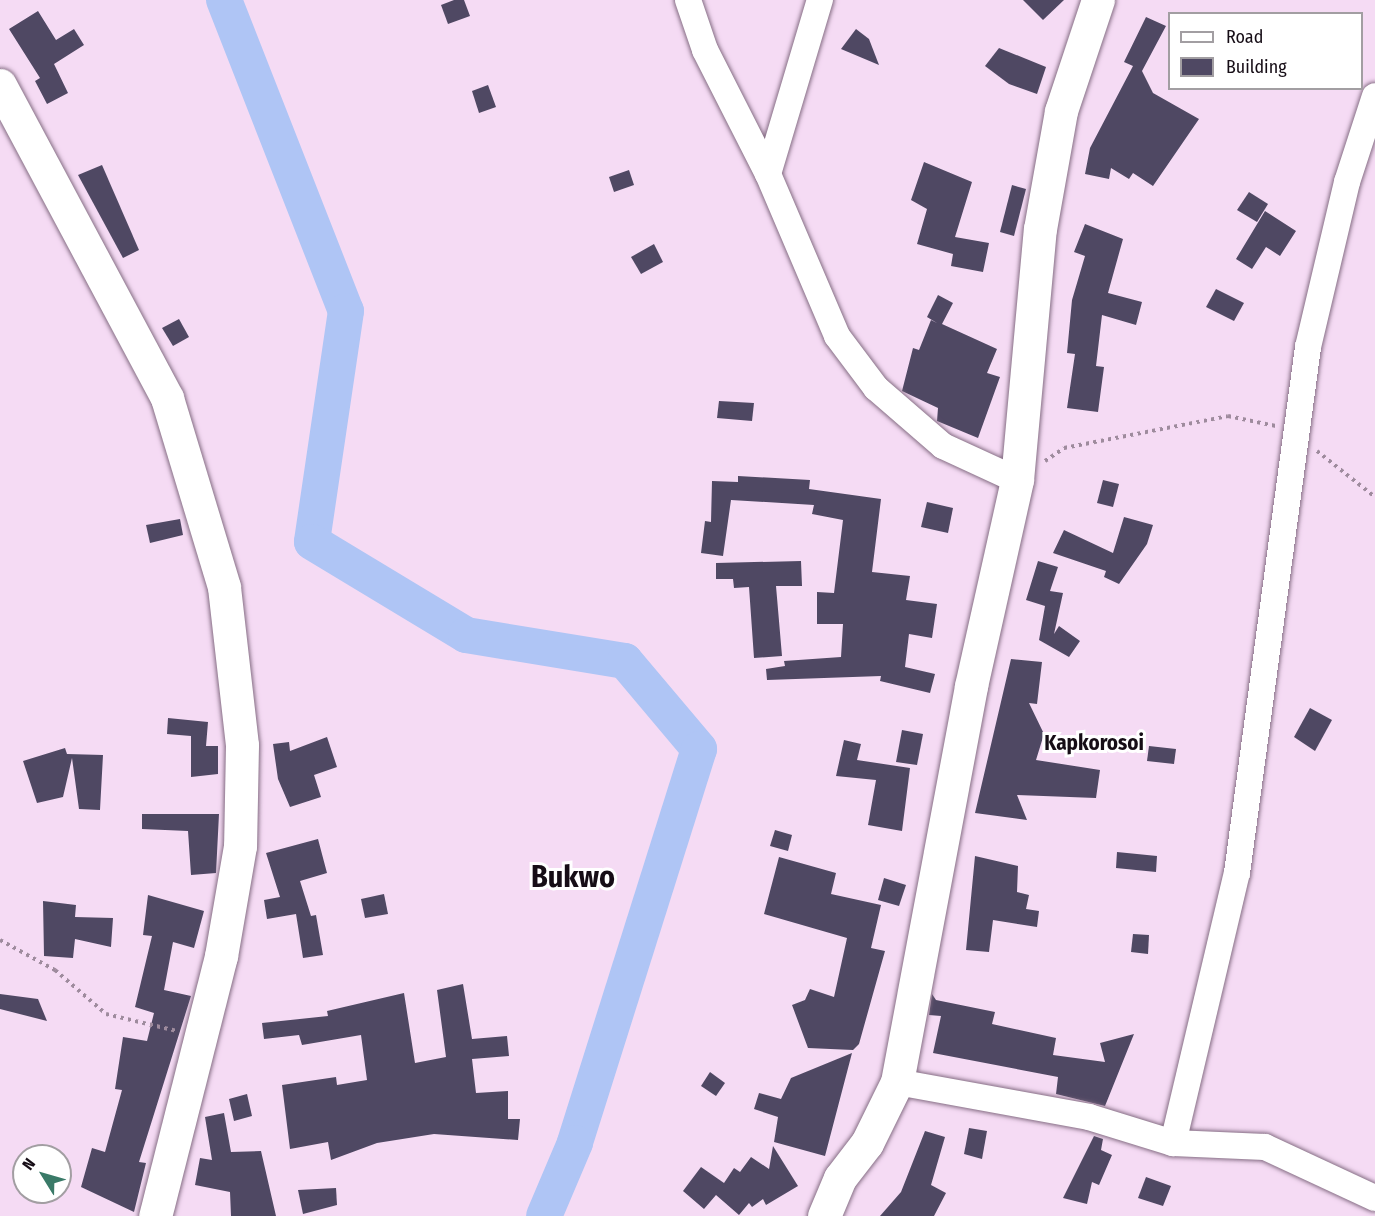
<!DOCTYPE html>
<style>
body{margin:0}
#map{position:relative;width:1375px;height:1216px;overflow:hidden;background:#f5dbf4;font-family:"Fira Sans Condensed",sans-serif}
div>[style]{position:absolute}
.river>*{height:36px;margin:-18px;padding:0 18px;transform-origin:18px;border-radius:18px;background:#afc5f5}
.building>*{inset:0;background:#4f4863}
.path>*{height:4px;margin-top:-2px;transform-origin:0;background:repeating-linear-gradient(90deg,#9e8b9d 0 3px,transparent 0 7.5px)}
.roads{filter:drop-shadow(0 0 2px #866e85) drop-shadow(0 0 2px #866e85)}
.minor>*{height:26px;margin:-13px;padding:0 13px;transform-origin:13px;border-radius:13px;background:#fff}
.major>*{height:33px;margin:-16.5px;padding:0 16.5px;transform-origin:16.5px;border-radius:16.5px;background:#fff}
span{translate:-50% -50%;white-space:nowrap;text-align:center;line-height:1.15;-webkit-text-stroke:6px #fff;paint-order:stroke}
.quarter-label{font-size:21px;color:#160d16;font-weight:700}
.town-label{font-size:30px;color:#160d16;font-weight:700}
.legend{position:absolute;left:1168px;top:12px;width:195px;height:78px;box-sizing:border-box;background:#fff;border:2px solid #a29ea2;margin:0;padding:8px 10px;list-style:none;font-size:18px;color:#160d16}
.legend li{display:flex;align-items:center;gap:12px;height:30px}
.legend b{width:30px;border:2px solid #a29ea2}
.north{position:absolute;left:12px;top:1144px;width:60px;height:60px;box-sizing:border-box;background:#fff;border:2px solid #a29ea2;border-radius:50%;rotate:307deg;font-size:16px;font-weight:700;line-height:24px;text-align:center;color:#160d16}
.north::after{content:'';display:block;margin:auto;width:21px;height:27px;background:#3a7a68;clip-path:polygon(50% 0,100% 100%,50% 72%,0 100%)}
</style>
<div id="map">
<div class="river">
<i style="left:224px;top:0;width:334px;rotate:68.6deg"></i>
<i style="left:346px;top:311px;width:233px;rotate:98.4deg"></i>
<i style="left:312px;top:542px;width:180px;rotate:31.1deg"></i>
<i style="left:466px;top:635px;width:161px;rotate:9.3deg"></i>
<i style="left:625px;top:661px;width:115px;rotate:49.9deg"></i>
<i style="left:699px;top:749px;width:413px;rotate:107.5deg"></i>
<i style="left:575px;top:1143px;width:79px;rotate:113deg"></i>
</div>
<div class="building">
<i style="clip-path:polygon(454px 0,464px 0,470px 16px,448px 24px,441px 5px)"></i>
<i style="clip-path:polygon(1023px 0,1064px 0,1043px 20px)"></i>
<i style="clip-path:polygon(38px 11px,56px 40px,74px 29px,84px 45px,54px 64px,68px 93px,47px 104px,35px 81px,40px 78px,9px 29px)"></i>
<i style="clip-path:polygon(1146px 17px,1166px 26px,1142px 71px,1153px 93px,1199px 119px,1153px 186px,1133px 173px,1129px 179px,1111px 168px,1109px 179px,1085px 174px,1090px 148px,1133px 66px,1124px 62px)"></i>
<i style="clip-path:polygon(856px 29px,869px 39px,879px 65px,841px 49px)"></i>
<i style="clip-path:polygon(999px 48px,1046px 67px,1037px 94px,1009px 84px,985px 66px)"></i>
<i style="clip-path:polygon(488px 85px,496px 107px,479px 113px,472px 91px)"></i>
<i style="clip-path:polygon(924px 162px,972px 182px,955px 237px,989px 243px,983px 272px,951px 266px,953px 254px,917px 244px,927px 209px,911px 200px)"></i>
<i style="clip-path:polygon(102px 165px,139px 250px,123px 258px,78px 175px)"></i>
<i style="clip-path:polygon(629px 170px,634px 185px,614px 192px,609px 177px)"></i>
<i style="clip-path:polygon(1012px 185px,1026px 189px,1014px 236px,1000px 232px)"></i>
<i style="clip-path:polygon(1249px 192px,1268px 204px,1257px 222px,1237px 210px)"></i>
<i style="clip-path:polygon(1265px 211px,1296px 231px,1280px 256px,1266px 247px,1252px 269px,1236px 259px)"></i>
<i style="clip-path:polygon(1085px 224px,1123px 239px,1108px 293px,1142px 302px,1136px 325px,1102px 315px,1096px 366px,1104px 367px,1098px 412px,1067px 408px,1075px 354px,1067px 353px,1072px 300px,1085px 256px,1074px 252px)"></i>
<i style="clip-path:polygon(654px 244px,663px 262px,641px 274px,631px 257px)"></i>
<i style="clip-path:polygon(1216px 289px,1244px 303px,1234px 321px,1206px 307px)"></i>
<i style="clip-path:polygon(938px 295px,953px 303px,942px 324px,997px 349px,987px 373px,1000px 377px,978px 438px,937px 421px,938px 408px,902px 391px,913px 348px,919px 350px,931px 320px,937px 323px,927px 317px)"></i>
<i style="clip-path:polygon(179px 319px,189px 337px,173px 346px,162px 328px)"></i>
<i style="clip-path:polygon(719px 401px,754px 403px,752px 421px,717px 418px)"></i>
<i style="clip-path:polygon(738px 476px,810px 480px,809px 489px,881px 499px,872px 572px,910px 576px,906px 600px,937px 604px,932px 638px,909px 634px,905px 667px,935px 674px,930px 693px,880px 681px,881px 676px,767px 680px,766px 669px,785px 666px,784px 661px,841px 657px,843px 624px,817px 624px,817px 592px,834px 593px,843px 520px,812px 514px,814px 505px,731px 500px,723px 556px,701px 553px,705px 521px,711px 522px,712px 481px,738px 482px)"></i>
<i style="clip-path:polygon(1103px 480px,1119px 484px,1113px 507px,1097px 503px)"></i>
<i style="clip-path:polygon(927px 502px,953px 508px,948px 533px,921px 527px)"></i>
<i style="clip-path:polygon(1124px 517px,1153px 525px,1147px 544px,1119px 584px,1104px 577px,1106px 571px,1053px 553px,1064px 530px,1113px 553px)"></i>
<i style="clip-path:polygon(180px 519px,183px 535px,150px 543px,146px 525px)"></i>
<i style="clip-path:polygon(801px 561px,802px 586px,776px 586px,782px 656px,754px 658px,749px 587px,734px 588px,733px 579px,716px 579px,716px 563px)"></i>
<i style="clip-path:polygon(1038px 561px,1058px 567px,1050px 591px,1063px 593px,1054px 634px,1059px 626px,1080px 641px,1069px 657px,1039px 640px,1045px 606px,1026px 600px)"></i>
<i style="clip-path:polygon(1011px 659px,1042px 662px,1037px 704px,1029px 703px,1044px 734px,1036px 760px,1100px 770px,1096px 798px,1017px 795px,1027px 820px,975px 813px)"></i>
<i style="clip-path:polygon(1310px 708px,1332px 720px,1315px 751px,1294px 737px)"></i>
<i style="clip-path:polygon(168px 718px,208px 722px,206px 746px,218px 746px,218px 774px,191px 777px,191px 736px,167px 734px)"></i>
<i style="clip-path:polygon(902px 730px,923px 734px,917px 765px,896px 762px)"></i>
<i style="clip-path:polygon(327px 737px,337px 767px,314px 775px,321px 797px,290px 807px,278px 779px,273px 744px,289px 742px,290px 751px)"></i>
<i style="clip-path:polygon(844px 740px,861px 744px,857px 760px,910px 768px,902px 831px,868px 825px,876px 780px,836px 776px)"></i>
<i style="clip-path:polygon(1149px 746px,1176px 749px,1174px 764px,1147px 761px)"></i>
<i style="clip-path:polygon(65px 748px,67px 754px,103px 755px,100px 810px,79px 809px,72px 758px,63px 797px,37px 803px,23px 761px)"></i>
<i style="clip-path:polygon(142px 814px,219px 814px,216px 873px,191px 875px,188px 831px,142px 829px)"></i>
<i style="clip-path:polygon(775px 830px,792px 835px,788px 851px,770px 846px)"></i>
<i style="clip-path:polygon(318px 839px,327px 873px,300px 881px,311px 916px,316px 915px,323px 955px,303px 958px,296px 914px,267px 919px,264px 900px,280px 897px,266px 853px)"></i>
<i style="clip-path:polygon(1117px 852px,1157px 856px,1156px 872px,1116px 868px)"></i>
<i style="clip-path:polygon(975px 856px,1018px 866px,1017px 892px,1029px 895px,1026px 909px,1039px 911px,1037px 927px,993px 920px,989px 952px,966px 950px)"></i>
<i style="clip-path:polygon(779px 857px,836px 873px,831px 894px,881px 905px,871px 948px,885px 951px,859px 1044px,853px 1050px,808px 1048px,792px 1005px,805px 1000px,810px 989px,834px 997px,847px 938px,764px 914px)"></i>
<i style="clip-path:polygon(884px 878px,906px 885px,899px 906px,878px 900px)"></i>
<i style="clip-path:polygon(384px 894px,388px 914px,365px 918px,361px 899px)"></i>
<i style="clip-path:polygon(148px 895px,204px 911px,194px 948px,173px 942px,164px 990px,191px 996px,139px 1162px,146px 1163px,134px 1212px,81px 1187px,92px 1148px,105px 1152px,122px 1090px,115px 1089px,123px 1037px,147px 1041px,154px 1013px,135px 1007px,152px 936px,143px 935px)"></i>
<i style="clip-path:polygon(43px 901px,76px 905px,75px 917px,113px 918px,111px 947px,75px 939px,73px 958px,44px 956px)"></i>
<i style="clip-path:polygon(1133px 934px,1149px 935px,1148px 954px,1131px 952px)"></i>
<i style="clip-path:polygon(463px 984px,472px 1039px,507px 1036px,509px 1056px,472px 1059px,476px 1093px,508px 1091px,508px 1119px,520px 1119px,518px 1140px,434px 1134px,377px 1143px,331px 1160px,328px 1142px,290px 1149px,282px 1085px,336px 1077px,337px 1085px,367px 1080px,361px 1035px,302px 1045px,299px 1035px,264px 1039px,262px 1023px,328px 1016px,327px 1011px,404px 993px,415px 1063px,446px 1057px,437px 990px)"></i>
<i style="clip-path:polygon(0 994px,38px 999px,47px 1021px,0 1009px)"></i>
<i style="clip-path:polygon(932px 994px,936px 1000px,995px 1012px,992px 1024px,1056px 1038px,1053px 1055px,1105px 1062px,1100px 1043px,1134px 1034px,1105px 1106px,1056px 1094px,1058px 1077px,933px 1053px,941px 1016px,929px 1015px)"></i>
<i style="clip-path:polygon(852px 1053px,825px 1156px,774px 1142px,778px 1117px,754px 1109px,759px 1093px,781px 1099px,791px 1078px)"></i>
<i style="clip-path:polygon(710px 1072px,725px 1083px,716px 1096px,701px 1086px)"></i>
<i style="clip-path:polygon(247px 1094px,252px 1116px,234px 1121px,229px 1099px)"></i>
<i style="clip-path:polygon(224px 1113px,231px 1152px,261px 1151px,276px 1216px,231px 1216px,230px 1192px,195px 1185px,200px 1158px,212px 1160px,205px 1117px)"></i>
<i style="clip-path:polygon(969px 1128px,987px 1131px,982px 1159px,964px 1154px)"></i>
<i style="clip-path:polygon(925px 1131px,945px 1137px,931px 1185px,946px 1193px,934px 1216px,880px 1216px,901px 1192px)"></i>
<i style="clip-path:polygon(1094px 1136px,1103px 1139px,1101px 1150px,1112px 1155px,1099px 1185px,1092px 1182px,1087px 1204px,1063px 1198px)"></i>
<i style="clip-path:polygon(773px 1146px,798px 1186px,766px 1205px,763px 1199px,752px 1207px,749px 1203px,739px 1215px,716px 1195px,704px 1209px,683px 1191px,701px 1167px,724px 1183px,734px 1168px,740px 1172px,751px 1157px,769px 1169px)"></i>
<i style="clip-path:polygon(1146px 1177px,1171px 1186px,1163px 1206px,1138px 1198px)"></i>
<i style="clip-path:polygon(336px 1188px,337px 1205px,303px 1214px,298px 1190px)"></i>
</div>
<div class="path">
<i style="left:1317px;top:451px;width:74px;rotate:38.4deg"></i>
<i style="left:1045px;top:461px;width:23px;rotate:-34deg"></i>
<i style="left:1064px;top:448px;width:167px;rotate:-11deg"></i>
<i style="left:1228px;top:416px;width:49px;rotate:11.8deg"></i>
<i style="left:0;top:940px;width:63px;rotate:28.6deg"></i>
<i style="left:55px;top:970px;width:67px;rotate:40.8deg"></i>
<i style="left:106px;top:1014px;width:73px;rotate:13.5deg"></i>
</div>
<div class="roads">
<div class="minor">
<i style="left:688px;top:0;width:53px;rotate:71.2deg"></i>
<i style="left:705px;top:50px;width:139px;rotate:63.1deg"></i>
<i style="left:768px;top:174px;width:176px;rotate:66.9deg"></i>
<i style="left:837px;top:336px;width:65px;rotate:53.1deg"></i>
<i style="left:876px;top:388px;width:89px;rotate:40.9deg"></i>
<i style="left:943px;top:446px;width:81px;rotate:24.7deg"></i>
<i style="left:768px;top:174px;width:182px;rotate:-73.4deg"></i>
<i style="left:897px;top:1082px;width:195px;rotate:10.3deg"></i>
<i style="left:1089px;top:1117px;width:88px;rotate:17.2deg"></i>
<i style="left:1173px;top:1143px;width:92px;rotate:2.5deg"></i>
<i style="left:1265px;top:1147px;width:121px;rotate:24.9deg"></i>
<i style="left:1173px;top:1143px;width:277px;rotate:-76.7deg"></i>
<i style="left:1237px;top:873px;width:531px;rotate:-82.31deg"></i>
<i style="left:1308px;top:347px;width:170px;rotate:-76.7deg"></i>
<i style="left:1347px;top:182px;width:90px;rotate:-72deg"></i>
</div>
<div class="major">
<i style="left:0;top:85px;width:355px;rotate:61.9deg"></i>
<i style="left:167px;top:398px;width:197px;rotate:73.2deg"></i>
<i style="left:224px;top:587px;width:159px;rotate:83.5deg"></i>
<i style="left:242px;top:745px;width:101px;rotate:91.1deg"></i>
<i style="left:240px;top:846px;width:112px;rotate:99.8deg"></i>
<i style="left:221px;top:956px;width:268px;rotate:104.2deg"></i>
<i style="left:824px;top:1216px;width:41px;rotate:-67.2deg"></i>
<i style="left:840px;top:1178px;width:44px;rotate:-52.4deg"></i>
<i style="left:867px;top:1143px;width:68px;rotate:-63.8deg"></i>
<i style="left:897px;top:1082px;width:403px;rotate:-79.4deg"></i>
<i style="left:971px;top:686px;width:211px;rotate:-77.4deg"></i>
<i style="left:1017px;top:480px;width:252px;rotate:-84.8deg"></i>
<i style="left:1040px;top:229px;width:120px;rotate:-79.9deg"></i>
<i style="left:1061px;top:111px;width:117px;rotate:-71.6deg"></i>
</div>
</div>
<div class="quarter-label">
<span style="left:1094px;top:743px">Kapkorosoi</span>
</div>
<div class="town-label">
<span style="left:573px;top:877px">Bukwo</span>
</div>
<ul class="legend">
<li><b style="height:8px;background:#fff"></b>Road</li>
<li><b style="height:16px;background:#4f4863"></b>Building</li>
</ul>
<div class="north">N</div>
</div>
